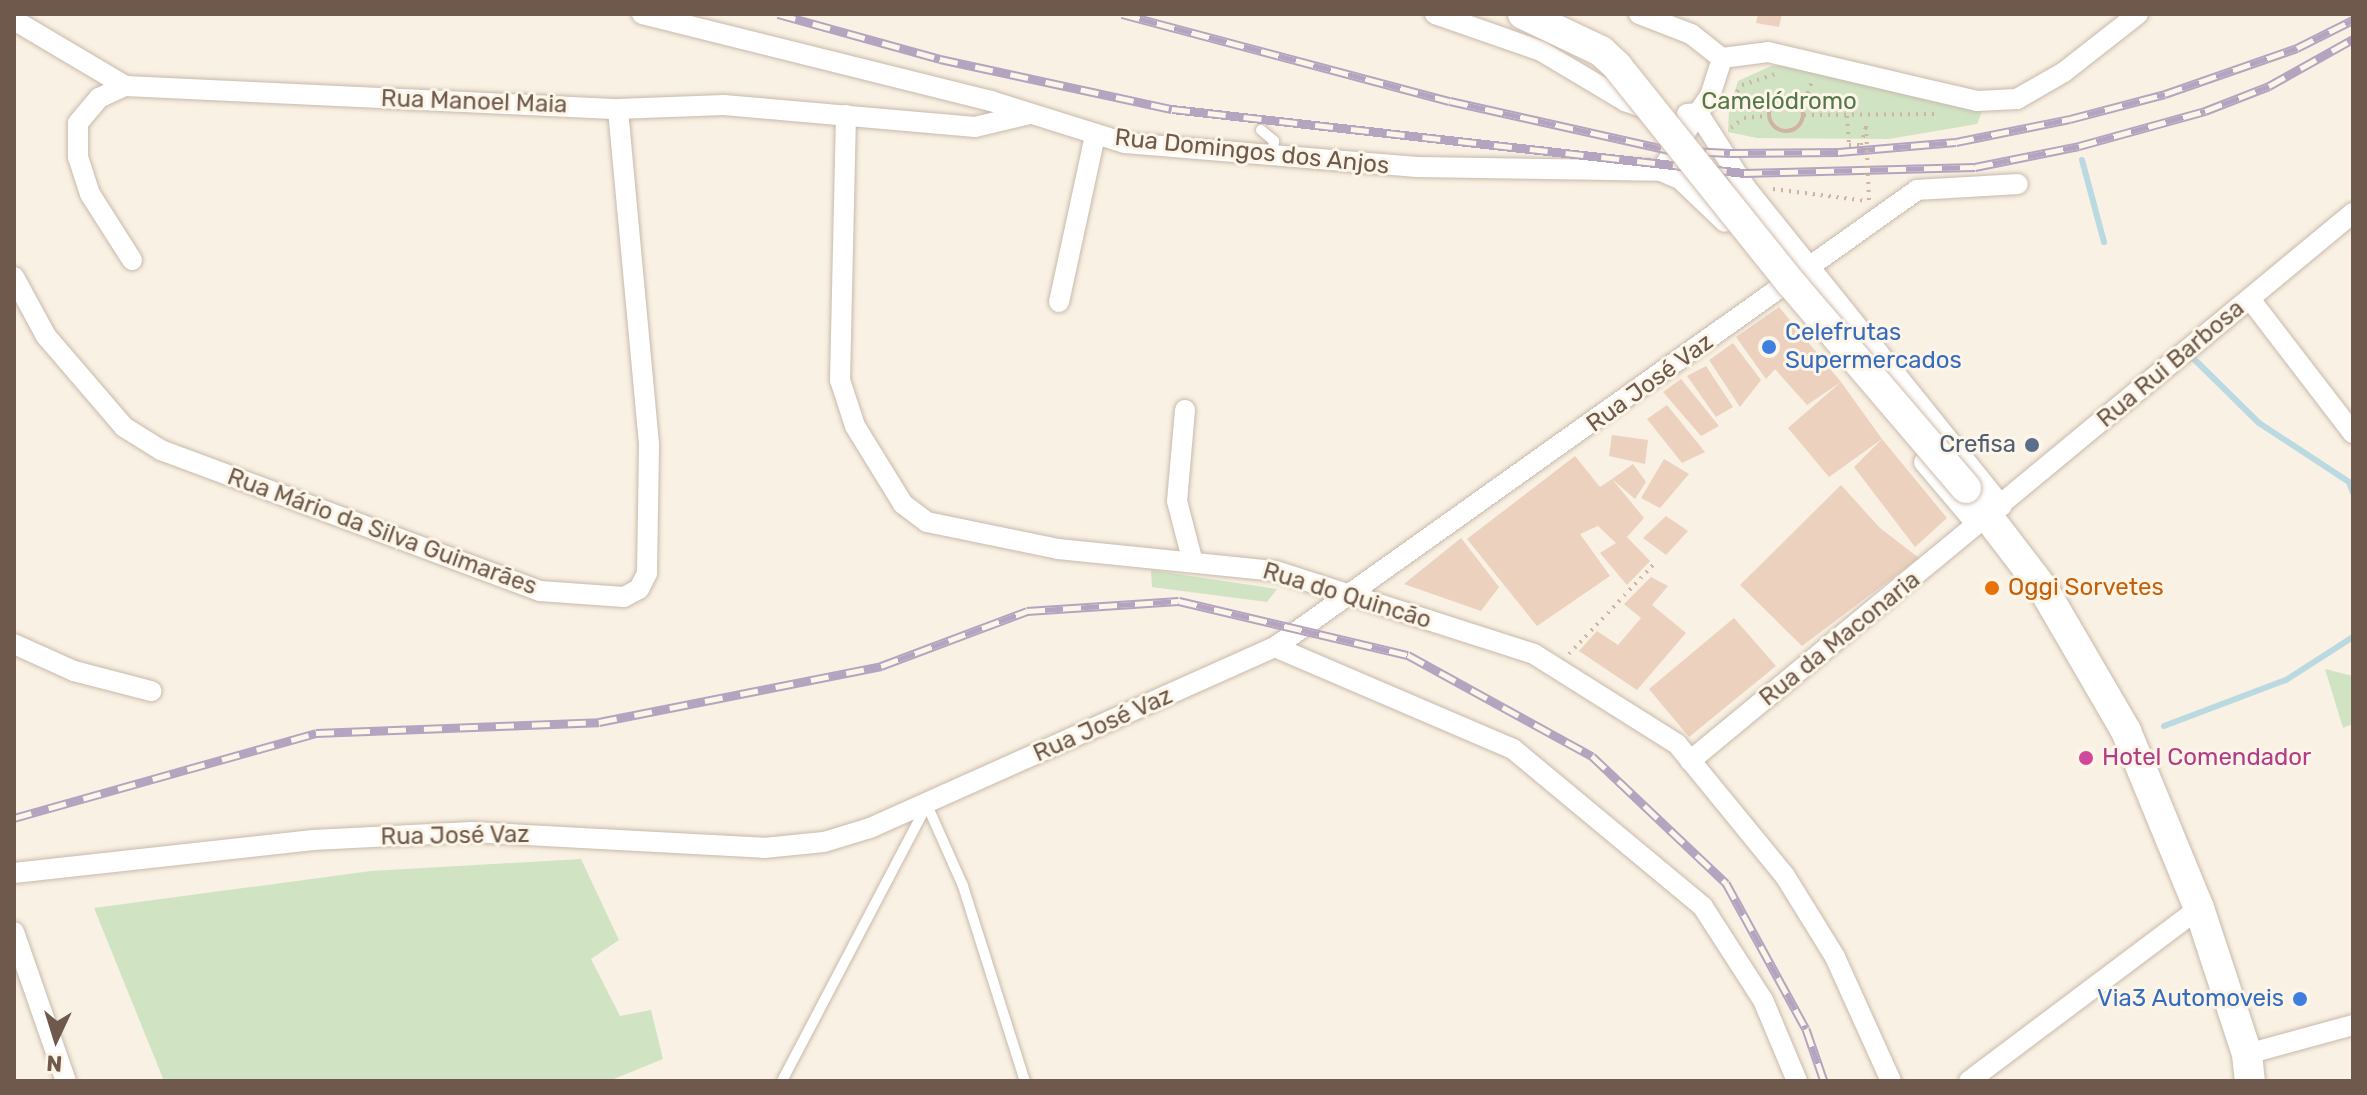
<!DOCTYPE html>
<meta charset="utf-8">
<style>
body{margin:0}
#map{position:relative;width:2367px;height:1095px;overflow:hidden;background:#f9f1e3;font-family:Rubik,sans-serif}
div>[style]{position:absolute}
.green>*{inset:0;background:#d0e4c4}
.stream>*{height:6px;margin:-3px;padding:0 3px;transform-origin:3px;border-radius:3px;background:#bad9e0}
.building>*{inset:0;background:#ebd1be}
.path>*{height:4px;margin-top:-2px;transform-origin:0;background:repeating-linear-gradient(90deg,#cfb4a2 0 2px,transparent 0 8px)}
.path>.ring{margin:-2px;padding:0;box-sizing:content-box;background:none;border:4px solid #cfb4a2;border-radius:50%}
.roads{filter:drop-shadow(0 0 2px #c8b9ab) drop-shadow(0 0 2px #c8b9ab)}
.service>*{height:10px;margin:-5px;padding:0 5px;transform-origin:5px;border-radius:5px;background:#fff}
.minor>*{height:20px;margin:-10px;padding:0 10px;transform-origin:10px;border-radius:10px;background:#fff}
.secondary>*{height:30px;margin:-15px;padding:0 15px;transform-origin:15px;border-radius:15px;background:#fff}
.rail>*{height:9px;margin-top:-4.5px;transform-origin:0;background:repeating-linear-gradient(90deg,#fcf5e8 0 18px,#b4a4c0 0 36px);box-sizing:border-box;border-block:2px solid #b4a4c0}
.path-bridge>*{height:4px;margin-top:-2px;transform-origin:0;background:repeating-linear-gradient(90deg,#cfb4a2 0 2px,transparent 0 8px)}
.bridges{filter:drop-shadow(0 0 2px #cdbbac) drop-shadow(0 0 2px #cdbbac)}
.secondary-bridge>*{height:30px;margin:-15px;padding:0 15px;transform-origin:15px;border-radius:15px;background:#fff}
.dots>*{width:22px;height:22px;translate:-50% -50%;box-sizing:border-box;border:4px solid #fcf5e8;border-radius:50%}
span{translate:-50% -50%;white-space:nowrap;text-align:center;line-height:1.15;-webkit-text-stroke:6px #fcf5e8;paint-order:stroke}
.street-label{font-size:24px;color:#6e594c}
.park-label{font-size:24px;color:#557849}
.shop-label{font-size:24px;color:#366cbe}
.left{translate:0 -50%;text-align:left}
.right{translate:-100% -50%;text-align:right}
.service-label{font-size:24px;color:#4e5e75}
.food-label{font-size:24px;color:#c56008}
.hotel-label{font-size:24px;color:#b23c85}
.frame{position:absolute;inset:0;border:16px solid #6e594c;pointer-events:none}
.north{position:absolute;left:16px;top:999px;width:80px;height:80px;-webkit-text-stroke:6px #fcf5e8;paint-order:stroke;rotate:184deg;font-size:22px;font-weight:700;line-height:32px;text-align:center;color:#6e594c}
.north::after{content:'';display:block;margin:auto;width:28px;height:36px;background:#6e594c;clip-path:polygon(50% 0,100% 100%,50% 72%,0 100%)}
</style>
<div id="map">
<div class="green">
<i style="clip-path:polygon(1771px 66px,1816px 66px,1983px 109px,1977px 124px,1889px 139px,1757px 138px,1728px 132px,1729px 109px,1738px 81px)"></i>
<i style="clip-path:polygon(1151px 570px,1277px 589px,1267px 602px,1152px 587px)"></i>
<i style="clip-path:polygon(2325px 669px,2353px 676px,2353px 724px,2343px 728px)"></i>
<i style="clip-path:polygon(581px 859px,619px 940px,591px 959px,620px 1016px,651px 1010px,663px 1059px,609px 1081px,164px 1081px,94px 908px,371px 871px)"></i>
</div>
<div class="stream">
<i style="left:2082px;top:160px;width:85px;rotate:75deg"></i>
<i style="left:2192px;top:357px;width:94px;rotate:44.6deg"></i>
<i style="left:2259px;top:423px;width:108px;rotate:33.2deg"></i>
<i style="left:2349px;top:482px;width:12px;rotate:70deg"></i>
<i style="left:2164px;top:726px;width:130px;rotate:-20.7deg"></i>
<i style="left:2286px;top:680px;width:80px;rotate:-32.7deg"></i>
</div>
<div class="building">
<i style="clip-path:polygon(1758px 14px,1782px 14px,1779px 27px,1756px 23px)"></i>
<i style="clip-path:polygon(1779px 307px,1841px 382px,1807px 405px,1775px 369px,1766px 379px,1736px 337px)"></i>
<i style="clip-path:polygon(1733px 343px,1761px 380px,1740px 407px,1709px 360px)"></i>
<i style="clip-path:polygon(1706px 366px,1733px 407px,1716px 417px,1687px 376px)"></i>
<i style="clip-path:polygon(1681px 379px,1719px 426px,1701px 436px,1663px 392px)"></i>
<i style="clip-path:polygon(1841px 382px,1882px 439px,1829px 477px,1788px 428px)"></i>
<i style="clip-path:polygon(1667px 405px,1705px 452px,1682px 463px,1647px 419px)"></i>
<i style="clip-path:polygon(1612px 435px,1648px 440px,1645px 464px,1609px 456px)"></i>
<i style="clip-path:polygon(1882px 439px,1947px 518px,1915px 547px,1854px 467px)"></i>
<i style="clip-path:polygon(1575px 456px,1600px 487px,1612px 479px,1644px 518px,1627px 537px,1650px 561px,1627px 585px,1600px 553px,1616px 543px,1598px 526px,1580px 534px,1610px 576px,1537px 626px,1467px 539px)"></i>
<i style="clip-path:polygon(1664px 459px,1689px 474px,1660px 508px,1641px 498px)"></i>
<i style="clip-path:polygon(1633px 464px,1646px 482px,1635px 499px,1612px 479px)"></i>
<i style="clip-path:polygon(1841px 485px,1880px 528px,1919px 558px,1802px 646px,1740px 585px)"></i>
<i style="clip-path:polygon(1666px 516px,1688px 531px,1666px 555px,1643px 538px)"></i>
<i style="clip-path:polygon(1461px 538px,1499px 587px,1481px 611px,1404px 584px)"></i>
<i style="clip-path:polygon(1651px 577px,1668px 586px,1652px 605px,1686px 633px,1637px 690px,1579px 651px,1597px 631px,1618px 645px,1641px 618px,1624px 604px)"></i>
<i style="clip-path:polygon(1734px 618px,1776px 666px,1689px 737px,1649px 689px)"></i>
</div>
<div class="path">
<i class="ring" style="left:1769px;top:97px;width:30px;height:30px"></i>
<i style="left:1732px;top:98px;width:16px;rotate:-52deg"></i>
<i style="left:1742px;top:85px;width:35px;rotate:-18deg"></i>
<i style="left:1802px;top:108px;width:30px;rotate:-69deg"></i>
<i style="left:1804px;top:115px;width:133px;rotate:-0.4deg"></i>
<i style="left:1847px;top:116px;width:29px;rotate:86deg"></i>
<i style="left:1849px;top:145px;width:12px"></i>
<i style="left:1861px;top:145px;width:20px;rotate:-75deg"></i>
<i style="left:1731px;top:128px;width:16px;rotate:-38deg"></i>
<i style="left:1744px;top:118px;width:23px;rotate:-5deg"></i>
<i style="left:1773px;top:189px;width:95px;rotate:7.3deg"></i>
<i style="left:1569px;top:654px;width:125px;rotate:-46.6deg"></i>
</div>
<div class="roads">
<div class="service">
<i style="left:1261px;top:130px;width:17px;rotate:40deg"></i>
<i style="left:1274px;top:141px;width:16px;rotate:97deg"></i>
<i style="left:927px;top:805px;width:89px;rotate:66deg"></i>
<i style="left:963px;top:886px;width:205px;rotate:72.4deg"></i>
<i style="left:782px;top:1081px;width:310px;rotate:-62.3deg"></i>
</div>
<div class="minor">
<i style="left:642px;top:14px;width:360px;rotate:14deg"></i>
<i style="left:991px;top:101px;width:140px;rotate:17.4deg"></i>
<i style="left:1125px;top:143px;width:293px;rotate:4.7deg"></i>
<i style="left:1417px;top:167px;width:244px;rotate:0.9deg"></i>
<i style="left:1661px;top:171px;width:21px;rotate:23deg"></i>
<i style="left:1680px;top:179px;width:62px;rotate:43.7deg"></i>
<i style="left:1435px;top:14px;width:112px;rotate:19.2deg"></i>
<i style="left:1541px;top:51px;width:98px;rotate:30.8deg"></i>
<i style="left:1625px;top:101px;width:29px;rotate:20deg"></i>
<i style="left:1639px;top:14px;width:56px;rotate:21deg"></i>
<i style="left:1691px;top:34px;width:39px;rotate:38deg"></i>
<i style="left:14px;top:20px;width:129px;rotate:30.7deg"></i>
<i style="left:1722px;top:58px;width:46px;rotate:-7.4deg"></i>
<i style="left:1768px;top:52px;width:215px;rotate:13.2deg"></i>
<i style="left:1977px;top:101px;width:40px;rotate:-2.9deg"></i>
<i style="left:2017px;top:99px;width:54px;rotate:-29.9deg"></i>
<i style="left:2064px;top:72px;width:94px;rotate:-38.1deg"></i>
<i style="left:1687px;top:114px;width:11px;rotate:-5deg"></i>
<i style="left:1698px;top:113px;width:21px;rotate:-55deg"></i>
<i style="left:1710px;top:96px;width:40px;rotate:-72deg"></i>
<i style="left:846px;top:115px;width:265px;rotate:91.3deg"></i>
<i style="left:840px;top:380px;width:48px;rotate:71.9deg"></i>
<i style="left:855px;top:426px;width:92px;rotate:58.4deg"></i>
<i style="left:903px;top:504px;width:30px;rotate:37deg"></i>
<i style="left:927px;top:522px;width:134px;rotate:11.6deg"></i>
<i style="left:1058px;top:549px;width:219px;rotate:5.8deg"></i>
<i style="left:1276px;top:571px;width:271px;rotate:17.8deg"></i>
<i style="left:1534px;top:654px;width:169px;rotate:32.2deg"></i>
<i style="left:1677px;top:744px;width:171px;rotate:50.7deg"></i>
<i style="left:1785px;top:876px;width:95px;rotate:58.3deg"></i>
<i style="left:1835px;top:957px;width:136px;rotate:65.7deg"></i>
<i style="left:1661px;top:171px;width:69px;rotate:-57.5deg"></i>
<i style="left:1698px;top:113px;width:89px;rotate:57.4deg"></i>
<i style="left:1746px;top:188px;width:408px;rotate:51.2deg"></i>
<i style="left:132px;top:260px;width:78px;rotate:-122.5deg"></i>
<i style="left:90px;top:194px;width:39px;rotate:-108deg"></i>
<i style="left:78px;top:157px;width:34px;rotate:-90deg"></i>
<i style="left:78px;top:123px;width:33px;rotate:-50deg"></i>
<i style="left:99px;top:98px;width:29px;rotate:-25deg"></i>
<i style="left:125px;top:86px;width:494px;rotate:2.7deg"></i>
<i style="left:618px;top:109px;width:106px;rotate:-2.2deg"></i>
<i style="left:724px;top:105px;width:252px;rotate:5deg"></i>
<i style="left:975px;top:127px;width:56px;rotate:-13.5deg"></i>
<i style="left:14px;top:277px;width:67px;rotate:61.5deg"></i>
<i style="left:46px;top:336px;width:120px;rotate:49.4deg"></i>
<i style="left:124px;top:427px;width:44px;rotate:31.9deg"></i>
<i style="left:161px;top:450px;width:404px;rotate:20.4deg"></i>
<i style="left:540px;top:591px;width:84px;rotate:4.1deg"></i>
<i style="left:624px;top:597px;width:17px;rotate:-28deg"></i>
<i style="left:639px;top:589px;width:18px;rotate:-63deg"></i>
<i style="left:647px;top:573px;width:129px;rotate:-89.1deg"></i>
<i style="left:649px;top:444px;width:336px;rotate:-95.3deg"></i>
<i style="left:2250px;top:299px;width:169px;rotate:52.5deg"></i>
<i style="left:1059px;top:302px;width:170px;rotate:-77.8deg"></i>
<i style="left:1185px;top:410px;width:91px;rotate:95deg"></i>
<i style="left:1177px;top:501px;width:60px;rotate:75.5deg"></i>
<i style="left:1924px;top:462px;width:76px;rotate:49.8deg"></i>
<i style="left:14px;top:644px;width:66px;rotate:24.2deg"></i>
<i style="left:74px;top:671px;width:80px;rotate:14.6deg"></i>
<i style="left:1275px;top:647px;width:259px;rotate:23.2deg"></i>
<i style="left:1513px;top:749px;width:247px;rotate:39.7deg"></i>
<i style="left:1703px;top:907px;width:111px;rotate:57.2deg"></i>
<i style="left:1763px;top:1000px;width:88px;rotate:67.2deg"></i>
<i style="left:1690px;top:761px;width:860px;rotate:-39.58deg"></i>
<i style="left:14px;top:873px;width:301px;rotate:-6.3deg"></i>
<i style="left:313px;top:840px;width:159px;rotate:-2.9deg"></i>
<i style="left:472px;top:832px;width:292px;rotate:3.1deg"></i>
<i style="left:764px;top:848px;width:60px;rotate:-5.7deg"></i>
<i style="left:824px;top:842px;width:48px;rotate:-16.9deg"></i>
<i style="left:870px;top:828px;width:444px;rotate:-24.1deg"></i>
<i style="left:1275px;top:647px;width:788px;rotate:-35.44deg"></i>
<i style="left:1917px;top:190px;width:101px;rotate:-3.4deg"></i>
<i style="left:14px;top:932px;width:158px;rotate:70.8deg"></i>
<i style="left:2247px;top:1054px;width:110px;rotate:-15.3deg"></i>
<i style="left:1969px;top:1081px;width:288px;rotate:-36.9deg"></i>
</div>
<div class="secondary">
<i style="left:1966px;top:488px;width:128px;rotate:52.6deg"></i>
<i style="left:2044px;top:590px;width:163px;rotate:59.8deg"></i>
<i style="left:2126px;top:731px;width:191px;rotate:67.6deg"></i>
<i style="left:2199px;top:908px;width:154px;rotate:71.8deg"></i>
<i style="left:2247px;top:1054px;width:27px;rotate:84deg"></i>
</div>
</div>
<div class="rail">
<i style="left:778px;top:14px;width:168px;rotate:15.5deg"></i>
<i style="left:940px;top:59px;width:237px;rotate:12.2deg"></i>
<i style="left:1172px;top:109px;width:576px;rotate:6.38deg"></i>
<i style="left:1744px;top:173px;width:231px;rotate:-1.5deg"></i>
<i style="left:1975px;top:167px;width:106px;rotate:-11.4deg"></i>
<i style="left:2079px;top:146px;width:131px;rotate:-15.5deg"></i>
<i style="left:2205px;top:111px;width:69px;rotate:-21.3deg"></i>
<i style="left:2269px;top:86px;width:96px;rotate:-29.2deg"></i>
<i style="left:1122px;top:14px;width:339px;rotate:14.9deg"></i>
<i style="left:1450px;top:101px;width:225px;rotate:12.6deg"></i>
<i style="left:1670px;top:150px;width:60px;rotate:2.9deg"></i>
<i style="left:1730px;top:153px;width:109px;rotate:-0.5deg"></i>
<i style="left:1839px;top:152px;width:117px;rotate:-4.9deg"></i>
<i style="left:1956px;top:142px;width:116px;rotate:-11.4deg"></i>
<i style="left:2070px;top:119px;width:98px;rotate:-14.7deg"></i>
<i style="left:2165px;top:94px;width:140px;rotate:-19.2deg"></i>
<i style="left:2297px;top:48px;width:63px;rotate:-26.6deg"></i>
<i style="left:14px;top:818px;width:314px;rotate:-15.7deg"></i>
<i style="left:316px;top:733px;width:283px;rotate:-2.2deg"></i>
<i style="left:599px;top:722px;width:288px;rotate:-11.2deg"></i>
<i style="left:881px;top:666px;width:156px;rotate:-20.6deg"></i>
<i style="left:1027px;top:611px;width:152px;rotate:-3.8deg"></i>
<i style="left:1179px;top:601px;width:235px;rotate:13.3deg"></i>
<i style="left:1408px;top:655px;width:210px;rotate:28.8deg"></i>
<i style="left:1592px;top:756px;width:185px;rotate:43.5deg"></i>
<i style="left:1726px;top:883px;width:166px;rotate:61.3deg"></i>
<i style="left:1806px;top:1029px;width:55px;rotate:70.9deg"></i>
</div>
<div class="path-bridge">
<i style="left:1866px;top:126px;width:75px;rotate:87.7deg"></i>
</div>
<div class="bridges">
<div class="secondary-bridge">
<i style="left:1523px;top:14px;width:86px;rotate:25.4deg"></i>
<i style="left:1601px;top:51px;width:22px;rotate:43deg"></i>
<i style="left:1617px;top:66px;width:277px;rotate:51.3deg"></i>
<i style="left:1790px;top:282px;width:271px;rotate:49.5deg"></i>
</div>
</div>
<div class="dots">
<i style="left:1769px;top:347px;background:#3f7fe0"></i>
<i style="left:2032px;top:445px;background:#5c6f8a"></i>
<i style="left:1992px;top:588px;background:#e8710a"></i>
<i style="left:2086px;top:758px;background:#d1479c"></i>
<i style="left:2300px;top:999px;background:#3f7fe0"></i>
</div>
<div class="street-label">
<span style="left:474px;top:102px;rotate:2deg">Rua Manoel Maia</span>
<span style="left:1252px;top:152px;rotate:6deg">Rua Domingos dos Anjos</span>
<span style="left:2171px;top:364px;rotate:-40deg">Rua Rui Barbosa</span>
<span style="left:1650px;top:383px;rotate:-36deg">Rua José Vaz</span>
<span style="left:382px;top:532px;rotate:20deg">Rua Mário da Silva Guimarães</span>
<span style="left:1347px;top:596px;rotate:17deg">Rua do Quincão</span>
<span style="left:1840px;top:639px;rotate:-39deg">Rua da Maconaria</span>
<span style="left:1103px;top:725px;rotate:-24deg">Rua José Vaz</span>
<span style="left:455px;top:836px;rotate:-1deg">Rua José Vaz</span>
</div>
<div class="park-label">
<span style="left:1779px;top:102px">Camelódromo</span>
</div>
<div class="shop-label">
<span class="left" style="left:1785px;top:347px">Celefrutas<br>Supermercados</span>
<span class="right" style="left:2284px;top:999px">Via3 Automoveis</span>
</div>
<div class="service-label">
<span class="right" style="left:2016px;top:445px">Crefisa</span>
</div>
<div class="food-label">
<span class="left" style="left:2008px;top:588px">Oggi Sorvetes</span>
</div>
<div class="hotel-label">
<span class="left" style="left:2102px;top:758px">Hotel Comendador</span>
</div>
<div class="frame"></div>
<div class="north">N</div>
</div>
